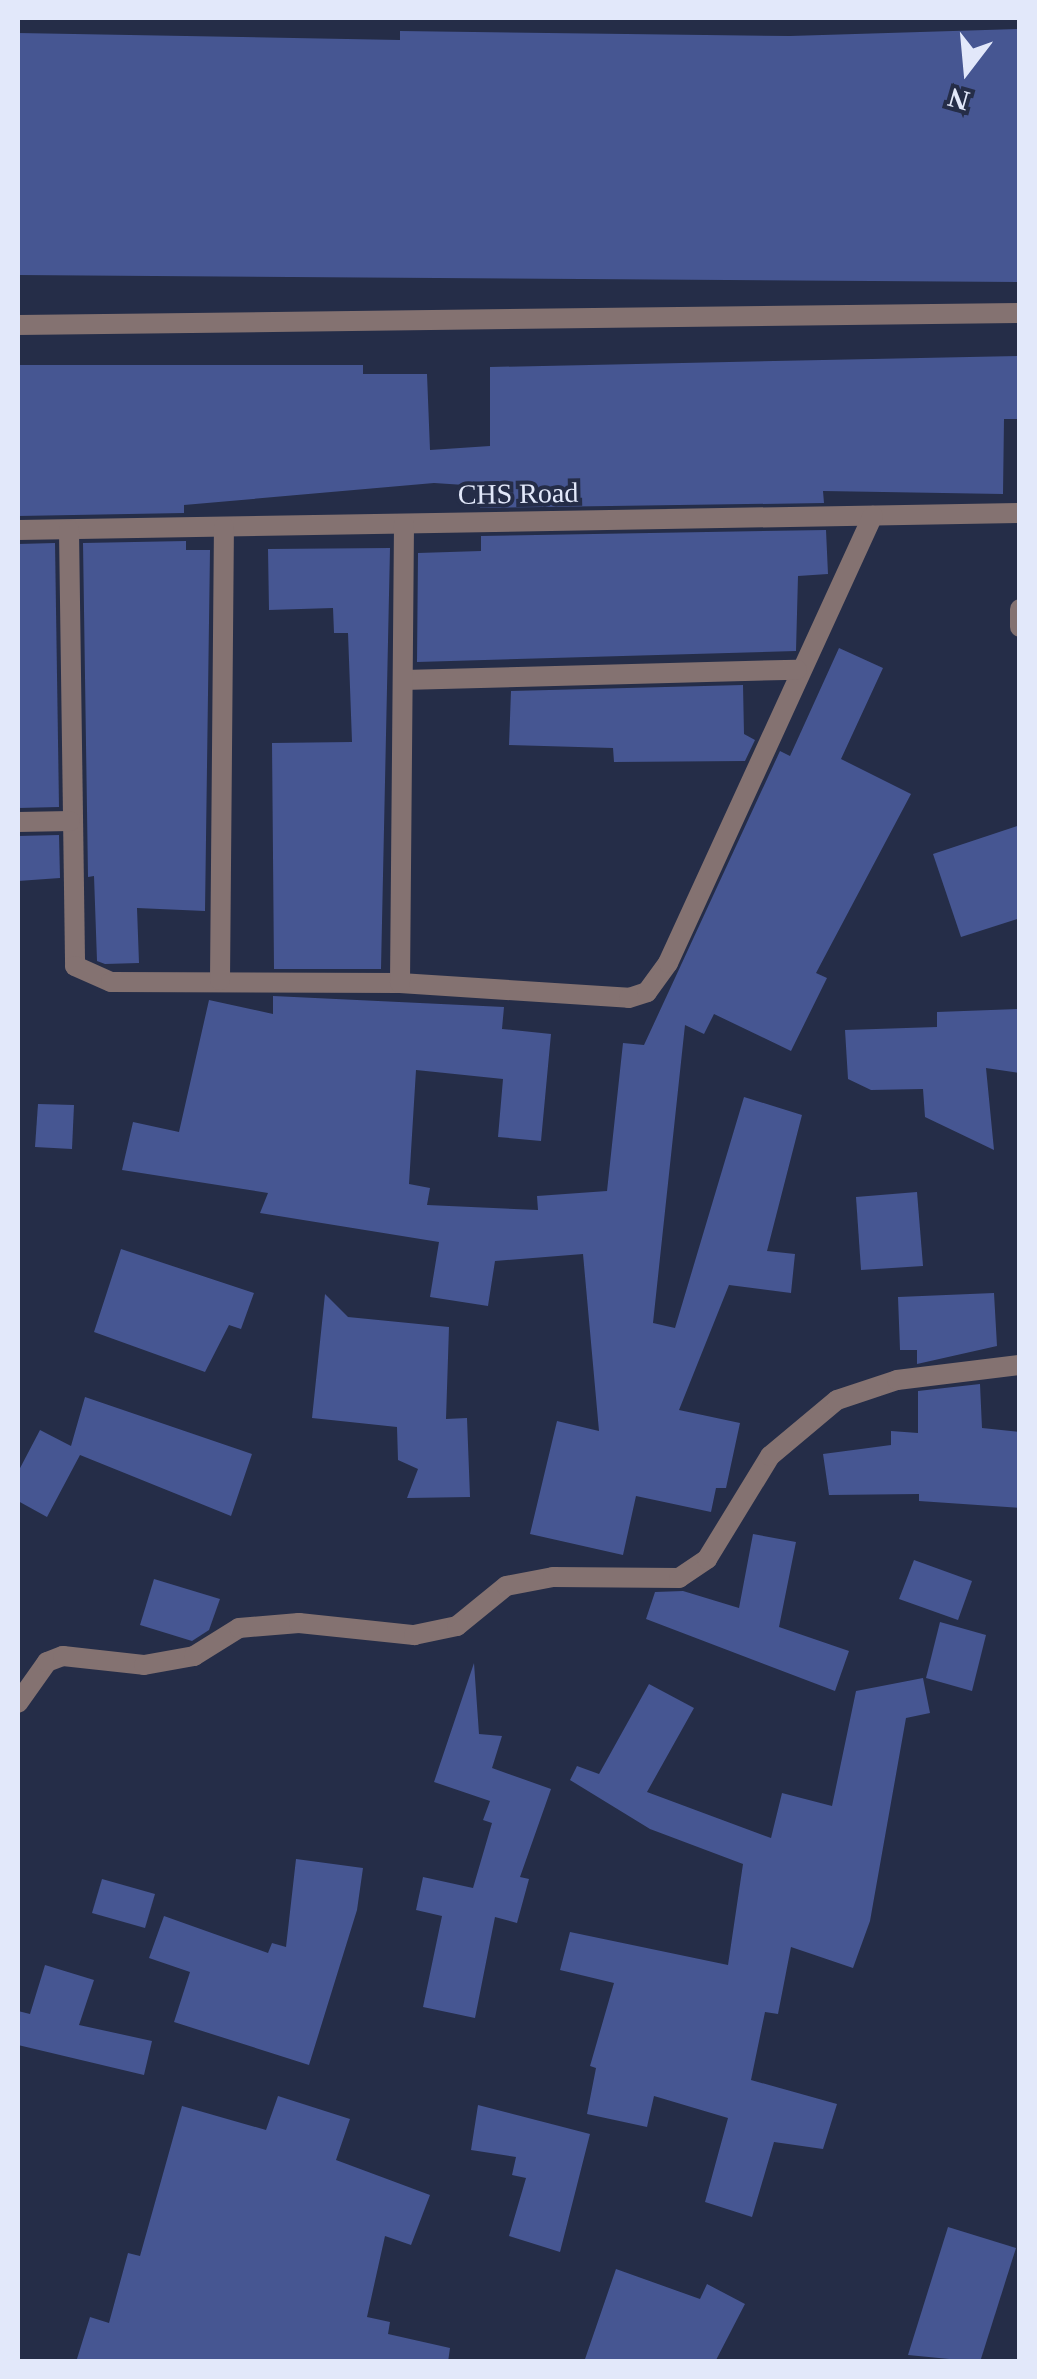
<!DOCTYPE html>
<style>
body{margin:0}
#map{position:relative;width:1037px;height:2379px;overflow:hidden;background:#252d48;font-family:Georgia,serif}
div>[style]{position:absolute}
.building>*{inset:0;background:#465692}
.minor>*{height:20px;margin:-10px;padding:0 10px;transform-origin:10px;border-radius:10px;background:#847271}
span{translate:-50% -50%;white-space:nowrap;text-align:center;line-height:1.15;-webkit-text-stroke:8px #252d48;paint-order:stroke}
.street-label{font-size:28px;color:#e2e8fa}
.frame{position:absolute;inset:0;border:20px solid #e2e8fa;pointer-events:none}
.north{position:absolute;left:917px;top:20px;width:100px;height:100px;-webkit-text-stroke:8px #252d48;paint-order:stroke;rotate:196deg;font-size:28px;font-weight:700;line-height:40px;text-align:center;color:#e2e8fa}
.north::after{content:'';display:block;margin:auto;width:35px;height:45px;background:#e2e8fa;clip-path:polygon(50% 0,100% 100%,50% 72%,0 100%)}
</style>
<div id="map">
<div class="building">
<i style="clip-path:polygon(1020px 29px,1020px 282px,18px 275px,18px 33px,400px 40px,400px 31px,790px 36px)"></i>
<i style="clip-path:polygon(1020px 356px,1020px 419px,1004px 419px,1003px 494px,823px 491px,824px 503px,480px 508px,480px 486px,434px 483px,184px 505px,184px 513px,18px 516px,18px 365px,363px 365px,363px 374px,427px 374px,430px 450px,490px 446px,490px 367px)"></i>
<i style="clip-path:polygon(826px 530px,828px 574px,798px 576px,796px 651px,417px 662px,418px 553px,481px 551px,481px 536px)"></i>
<i style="clip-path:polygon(186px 541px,186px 550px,210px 550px,205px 911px,137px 908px,139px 963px,105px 964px,97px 961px,94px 876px,88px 877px,83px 543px)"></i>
<i style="clip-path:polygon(55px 543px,59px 807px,18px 808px,18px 544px)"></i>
<i style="clip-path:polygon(390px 548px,381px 969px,274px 969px,272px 743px,352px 742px,348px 633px,334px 633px,333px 608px,269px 610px,268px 549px)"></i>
<i style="clip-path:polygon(839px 648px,883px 668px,841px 759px,911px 794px,816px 973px,827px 978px,791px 1051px,714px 1014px,704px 1034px,685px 1025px,653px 1323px,675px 1328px,744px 1097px,802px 1115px,767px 1251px,795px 1254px,791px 1293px,729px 1285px,679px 1410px,740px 1423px,726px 1488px,716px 1488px,711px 1512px,636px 1496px,623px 1555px,530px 1534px,557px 1421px,599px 1431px,583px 1254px,495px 1261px,488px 1306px,430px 1297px,439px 1242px,260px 1213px,268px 1193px,122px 1170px,133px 1122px,179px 1132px,209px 1000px,273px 1014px,273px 996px,504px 1007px,502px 1029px,551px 1034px,541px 1141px,498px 1137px,503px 1079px,416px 1070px,409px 1184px,430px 1188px,427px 1205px,538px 1210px,537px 1196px,607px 1191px,623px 1043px,644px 1045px,780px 751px,790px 756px)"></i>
<i style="clip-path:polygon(743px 685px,744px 734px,755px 740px,745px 761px,614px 762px,613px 748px,509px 745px,511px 691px)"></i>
<i style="clip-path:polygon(1020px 825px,1020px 918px,961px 937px,933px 854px)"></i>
<i style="clip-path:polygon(59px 835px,60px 878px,18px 881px,18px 836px)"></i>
<i style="clip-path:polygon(1020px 1009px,1020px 1073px,986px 1068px,994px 1150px,925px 1117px,923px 1089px,871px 1090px,848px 1079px,845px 1030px,937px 1027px,937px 1012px)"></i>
<i style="clip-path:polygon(38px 1104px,74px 1105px,72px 1149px,35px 1147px)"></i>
<i style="clip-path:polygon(917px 1192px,923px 1266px,861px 1270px,856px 1197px)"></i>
<i style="clip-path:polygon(121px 1249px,254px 1293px,241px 1329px,229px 1325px,205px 1372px,94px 1332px)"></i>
<i style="clip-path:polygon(994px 1293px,997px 1346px,917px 1364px,917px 1350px,900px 1350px,898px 1297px)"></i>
<i style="clip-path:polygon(325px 1294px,348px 1317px,449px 1327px,446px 1419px,467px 1418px,470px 1497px,407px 1498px,418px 1469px,398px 1460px,397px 1427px,312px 1418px)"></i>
<i style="clip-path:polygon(980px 1384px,982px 1428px,1020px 1432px,1020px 1508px,919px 1501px,919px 1494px,829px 1495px,823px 1454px,891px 1445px,891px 1431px,918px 1433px,918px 1391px)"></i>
<i style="clip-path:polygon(85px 1397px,252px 1454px,231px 1516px,80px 1455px,47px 1517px,18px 1501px,18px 1472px,40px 1430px,71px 1446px)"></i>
<i style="clip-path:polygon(753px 1534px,796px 1542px,779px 1627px,849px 1651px,835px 1691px,646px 1619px,655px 1592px,683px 1591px,739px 1608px)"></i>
<i style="clip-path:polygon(914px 1560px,972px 1581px,958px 1620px,899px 1599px)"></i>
<i style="clip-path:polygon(154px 1579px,220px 1599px,209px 1630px,192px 1641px,140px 1625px)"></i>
<i style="clip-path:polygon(940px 1622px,986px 1635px,972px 1691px,926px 1678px)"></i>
<i style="clip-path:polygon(474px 1663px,479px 1734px,502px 1736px,492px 1768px,551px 1789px,520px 1877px,529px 1879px,517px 1923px,495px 1917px,475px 2018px,423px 2007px,442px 1916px,416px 1910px,423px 1877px,473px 1888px,492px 1823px,483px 1820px,490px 1801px,434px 1782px)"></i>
<i style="clip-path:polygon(923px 1678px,930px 1713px,906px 1718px,870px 1921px,853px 1968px,791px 1947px,778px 2014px,765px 2012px,751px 2080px,837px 2104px,823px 2149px,774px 2142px,752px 2217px,705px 2202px,728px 2118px,654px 2096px,647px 2127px,587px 2114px,596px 2068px,590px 2066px,614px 1983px,560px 1970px,570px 1932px,728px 1965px,743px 1864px,650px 1829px,570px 1780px,577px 1766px,599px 1774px,649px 1684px,694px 1708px,647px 1792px,771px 1838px,782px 1793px,832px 1806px,856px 1691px)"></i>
<i style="clip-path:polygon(296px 1859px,363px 1868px,357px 1910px,309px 2065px,174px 2022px,190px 1972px,149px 1958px,164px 1916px,268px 1953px,272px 1943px,286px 1947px)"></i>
<i style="clip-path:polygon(102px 1879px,155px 1894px,145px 1928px,92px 1913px)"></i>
<i style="clip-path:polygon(45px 1965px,94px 1980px,79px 2025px,152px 2041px,144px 2075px,18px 2045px,18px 2011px,30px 2014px)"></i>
<i style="clip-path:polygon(278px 2096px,350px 2119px,336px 2160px,430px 2195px,411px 2245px,385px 2236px,367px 2317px,390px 2322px,388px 2334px,450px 2348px,448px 2362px,76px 2362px,90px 2317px,109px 2323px,128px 2253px,140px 2256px,182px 2106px,266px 2130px)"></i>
<i style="clip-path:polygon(478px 2105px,590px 2134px,560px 2252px,509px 2236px,526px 2178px,512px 2175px,516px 2157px,471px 2150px)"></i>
<i style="clip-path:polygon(948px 2227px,1016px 2248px,980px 2362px,908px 2355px)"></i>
<i style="clip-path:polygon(616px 2269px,700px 2299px,707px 2284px,745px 2304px,715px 2362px,584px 2362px)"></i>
</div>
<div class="minor">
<i style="left:18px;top:325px;width:1002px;rotate:-0.69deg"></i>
<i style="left:18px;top:530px;width:1002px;rotate:-0.97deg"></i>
<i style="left:69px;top:530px;width:436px;rotate:89.2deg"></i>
<i style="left:75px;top:966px;width:39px;rotate:24deg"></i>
<i style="left:111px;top:982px;width:289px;rotate:0.2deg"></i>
<i style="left:400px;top:983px;width:229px;rotate:3.7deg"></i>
<i style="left:629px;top:998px;width:19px;rotate:-18deg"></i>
<i style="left:647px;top:992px;width:36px;rotate:-54deg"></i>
<i style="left:668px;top:963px;width:492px;rotate:-65.4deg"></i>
<i style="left:1020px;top:609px;width:18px;rotate:90deg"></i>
<i style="left:403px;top:680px;width:394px;rotate:-1.5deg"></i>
<i style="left:18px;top:822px;width:52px;rotate:-1.1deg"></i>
<i style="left:220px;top:980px;width:453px;rotate:-89.5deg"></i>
<i style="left:400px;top:983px;width:459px;rotate:-89.5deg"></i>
<i style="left:18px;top:1703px;width:50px;rotate:-54.7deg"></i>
<i style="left:47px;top:1662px;width:17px;rotate:-21deg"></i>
<i style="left:63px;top:1656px;width:81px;rotate:6.3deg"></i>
<i style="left:144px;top:1665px;width:51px;rotate:-10.2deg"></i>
<i style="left:194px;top:1656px;width:53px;rotate:-31.9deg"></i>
<i style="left:239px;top:1628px;width:60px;rotate:-4.8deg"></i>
<i style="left:299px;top:1623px;width:116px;rotate:6deg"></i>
<i style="left:414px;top:1635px;width:44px;rotate:-11.8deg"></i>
<i style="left:457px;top:1626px;width:63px;rotate:-39.2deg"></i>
<i style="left:506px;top:1586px;width:48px;rotate:-10.8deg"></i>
<i style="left:553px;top:1577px;width:126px;rotate:0.5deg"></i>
<i style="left:679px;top:1578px;width:34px;rotate:-34deg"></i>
<i style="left:707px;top:1559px;width:121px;rotate:-58.5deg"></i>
<i style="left:770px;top:1456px;width:87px;rotate:-39.9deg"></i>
<i style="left:837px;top:1400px;width:63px;rotate:-18.4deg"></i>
<i style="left:897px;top:1380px;width:124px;rotate:-7deg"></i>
</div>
<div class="street-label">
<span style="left:518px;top:494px;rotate:-1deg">CHS Road</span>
</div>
<div class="frame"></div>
<div class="north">N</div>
</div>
